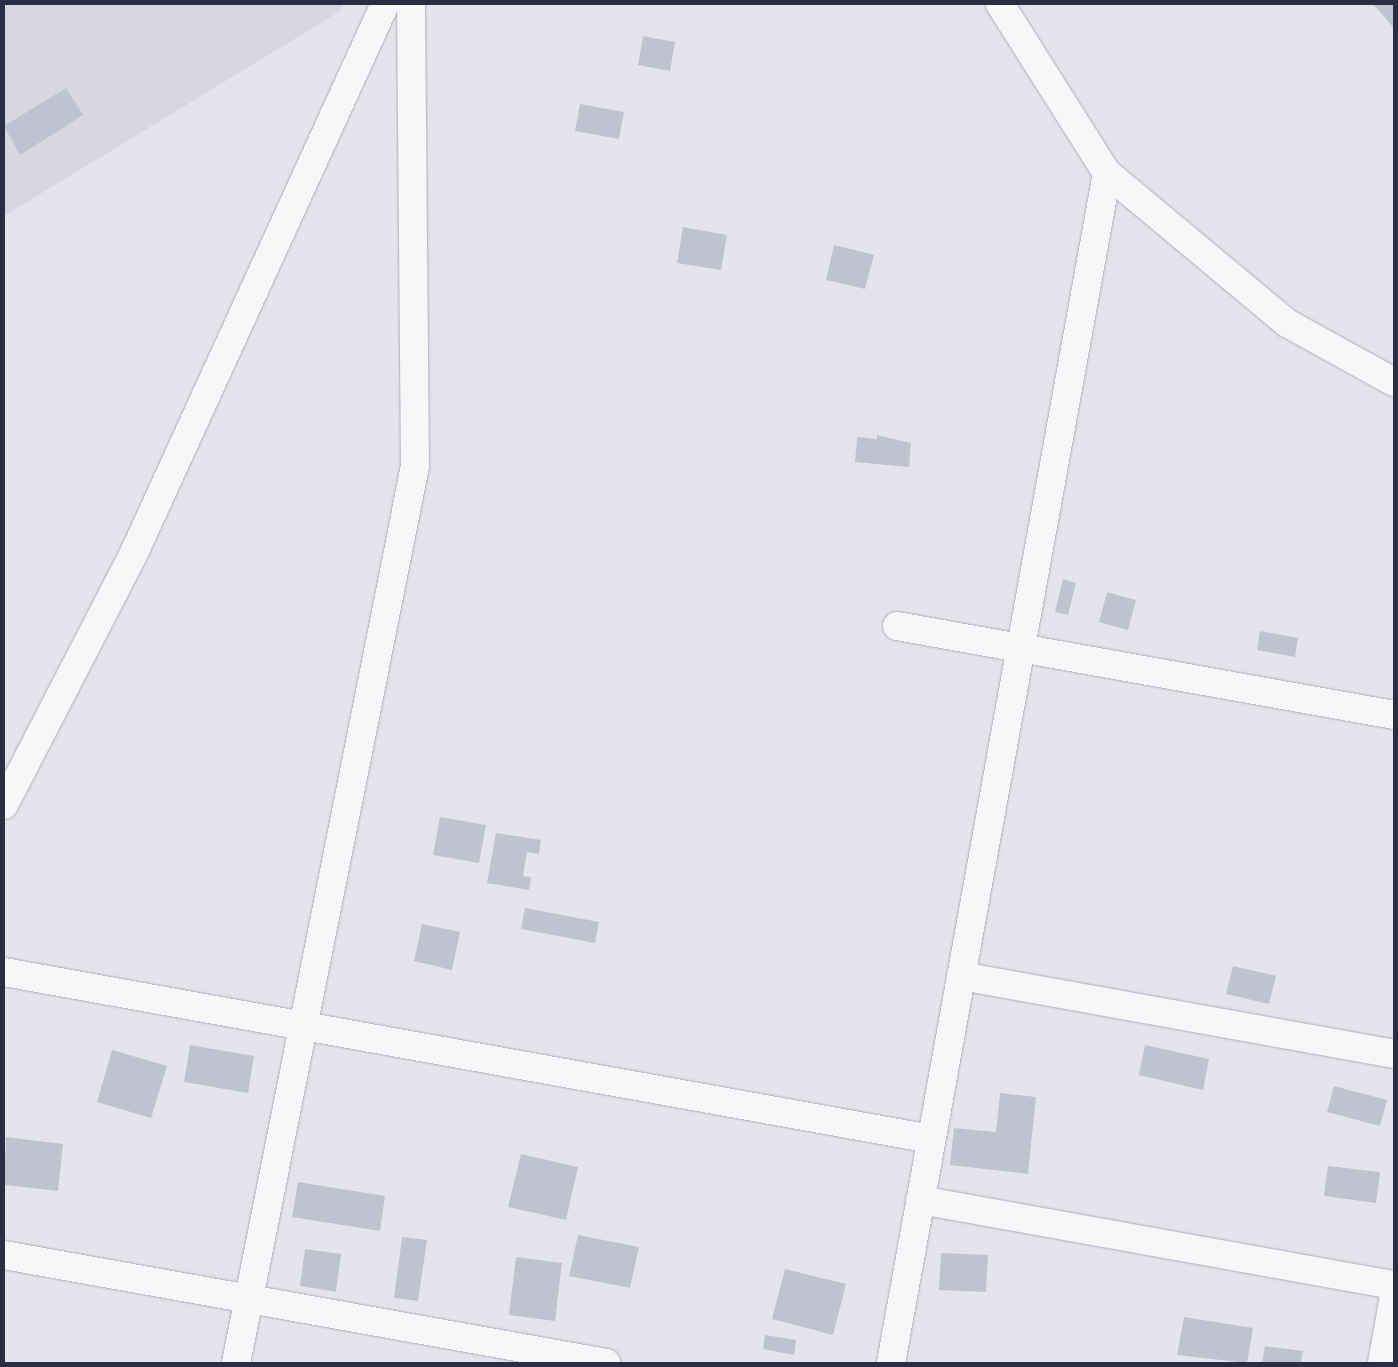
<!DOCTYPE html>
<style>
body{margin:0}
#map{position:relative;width:1398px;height:1367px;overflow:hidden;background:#e4e5ec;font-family:"Nunito Sans",sans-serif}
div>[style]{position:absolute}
.built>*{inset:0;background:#d6d7e1}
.building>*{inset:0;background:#c1c2cf}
.roads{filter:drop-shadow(0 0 1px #acaeba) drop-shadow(0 0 1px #acaeba)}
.street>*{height:28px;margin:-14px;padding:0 14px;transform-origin:14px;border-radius:14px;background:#f7f7fa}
span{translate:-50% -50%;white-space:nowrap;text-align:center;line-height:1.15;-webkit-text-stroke:4px #f4f5f9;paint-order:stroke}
.frame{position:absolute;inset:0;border:5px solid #2b2d45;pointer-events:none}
</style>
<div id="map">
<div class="built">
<i style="clip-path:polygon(4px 4px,343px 4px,339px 12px,4px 216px)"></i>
</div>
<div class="building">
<i style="clip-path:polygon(1373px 4px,1394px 4px,1394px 28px)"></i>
<i style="clip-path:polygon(643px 36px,675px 42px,670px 71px,638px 65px)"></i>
<i style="clip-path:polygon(66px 88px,83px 115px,20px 155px,4px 126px)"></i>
<i style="clip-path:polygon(580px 104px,624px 112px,619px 139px,575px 131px)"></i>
<i style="clip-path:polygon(683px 227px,727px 235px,721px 270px,677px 263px)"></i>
<i style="clip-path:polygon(834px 245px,874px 255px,865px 289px,826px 280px)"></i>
<i style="clip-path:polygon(877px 435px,911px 443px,909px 467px,855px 462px,857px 437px,877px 439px)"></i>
<i style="clip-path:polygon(1063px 579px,1076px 583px,1068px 615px,1055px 612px)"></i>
<i style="clip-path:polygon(1107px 592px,1136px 600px,1128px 630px,1099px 622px)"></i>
<i style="clip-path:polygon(1260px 631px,1298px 638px,1295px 657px,1257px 650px)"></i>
<i style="clip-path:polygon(440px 817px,486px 825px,479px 863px,433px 855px)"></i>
<i style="clip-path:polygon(496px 833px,541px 840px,539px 854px,527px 852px,523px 876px,531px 877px,529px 890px,487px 883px)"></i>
<i style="clip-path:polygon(525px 908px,599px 922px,595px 943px,521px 929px)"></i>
<i style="clip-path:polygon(422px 924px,460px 932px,452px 970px,414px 961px)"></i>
<i style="clip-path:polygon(1233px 966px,1276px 976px,1269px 1004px,1226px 994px)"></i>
<i style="clip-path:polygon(190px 1045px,254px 1056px,248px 1093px,184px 1082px)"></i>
<i style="clip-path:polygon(1145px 1045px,1209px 1059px,1203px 1090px,1139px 1075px)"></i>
<i style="clip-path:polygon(112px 1050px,167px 1066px,151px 1118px,97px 1102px)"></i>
<i style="clip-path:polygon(1334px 1086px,1387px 1100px,1380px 1126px,1327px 1112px)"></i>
<i style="clip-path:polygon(1000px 1093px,1036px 1097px,1028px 1174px,950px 1165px,954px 1128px,996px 1132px)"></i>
<i style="clip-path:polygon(6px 1137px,63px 1144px,58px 1191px,4px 1185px)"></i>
<i style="clip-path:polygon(521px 1154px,578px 1167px,566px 1220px,508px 1207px)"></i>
<i style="clip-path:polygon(1328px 1166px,1380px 1172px,1376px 1203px,1324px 1196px)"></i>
<i style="clip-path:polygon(298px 1182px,385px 1196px,380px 1231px,292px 1217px)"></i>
<i style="clip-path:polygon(578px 1235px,639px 1247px,630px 1288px,569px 1276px)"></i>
<i style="clip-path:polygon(402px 1237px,427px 1240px,418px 1301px,394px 1298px)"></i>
<i style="clip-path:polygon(305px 1249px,341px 1254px,336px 1292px,300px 1286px)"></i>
<i style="clip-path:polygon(941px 1253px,988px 1255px,986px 1292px,939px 1290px)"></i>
<i style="clip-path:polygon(516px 1257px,562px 1263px,555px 1321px,509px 1315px)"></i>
<i style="clip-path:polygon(785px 1269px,846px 1284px,833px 1335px,772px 1319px)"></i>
<i style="clip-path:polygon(1184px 1317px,1253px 1328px,1247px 1363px,1177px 1355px)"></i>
<i style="clip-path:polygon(765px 1335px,796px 1340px,794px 1355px,763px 1349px)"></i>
<i style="clip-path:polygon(1265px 1346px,1303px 1351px,1301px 1363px,1262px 1363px)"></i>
</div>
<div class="roads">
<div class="street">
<i style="left:1000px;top:4px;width:200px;rotate:57.7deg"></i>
<i style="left:1107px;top:173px;width:234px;rotate:39.8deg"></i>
<i style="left:1287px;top:323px;width:122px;rotate:28.9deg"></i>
<i style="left:897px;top:626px;width:505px;rotate:10.15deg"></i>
<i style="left:4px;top:805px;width:284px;rotate:-62.7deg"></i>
<i style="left:134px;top:553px;width:604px;rotate:-65.43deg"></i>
<i style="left:4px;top:972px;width:942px;rotate:10.21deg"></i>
<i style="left:961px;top:976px;width:440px;rotate:10.2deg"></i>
<i style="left:920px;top:1200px;width:482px;rotate:10.2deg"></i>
<i style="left:4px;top:1255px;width:612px;rotate:10.17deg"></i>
<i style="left:236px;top:1363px;width:915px;rotate:-78.71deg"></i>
<i style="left:415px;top:466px;width:462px;rotate:-90.5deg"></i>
<i style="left:891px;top:1363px;width:1209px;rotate:-79.71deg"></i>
<i style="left:1382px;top:1363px;width:68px;rotate:-79.8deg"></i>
</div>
</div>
<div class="frame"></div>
</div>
